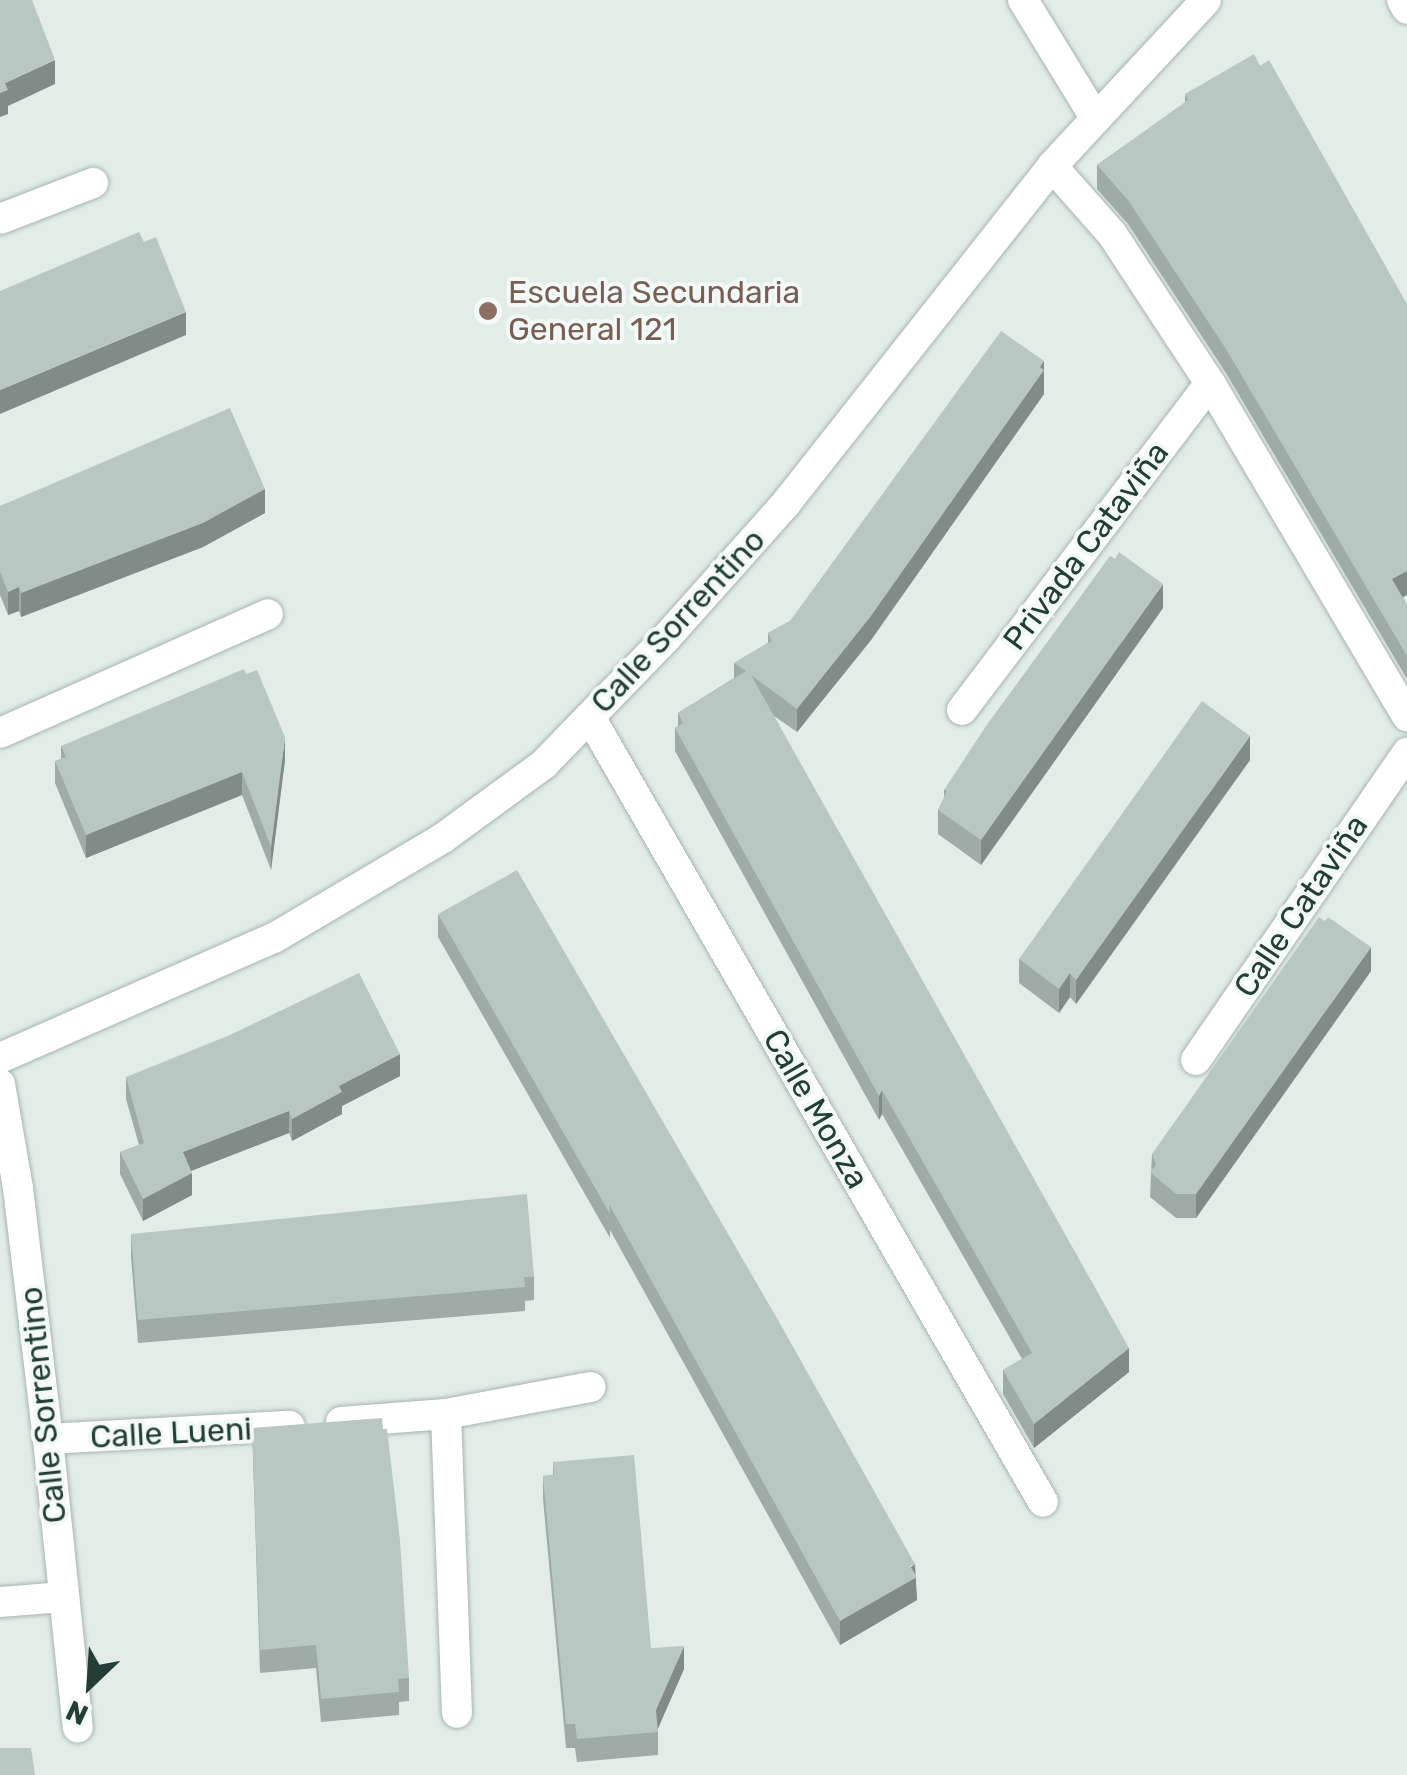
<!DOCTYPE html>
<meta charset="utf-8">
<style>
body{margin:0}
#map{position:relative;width:1407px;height:1775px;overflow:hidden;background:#e3ede8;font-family:Rubik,sans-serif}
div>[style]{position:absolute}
.roads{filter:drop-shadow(0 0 2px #a6b5af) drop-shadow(0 0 2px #a6b5af)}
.street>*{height:30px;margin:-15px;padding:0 15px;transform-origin:15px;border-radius:15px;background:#fff}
.secondary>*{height:30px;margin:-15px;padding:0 15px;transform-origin:15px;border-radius:15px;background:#fff}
.wall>*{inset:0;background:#9eaba7}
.shaded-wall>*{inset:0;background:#818b88}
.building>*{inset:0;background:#b8c7c2}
.dots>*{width:28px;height:28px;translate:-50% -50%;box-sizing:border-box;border:5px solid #f3f9f6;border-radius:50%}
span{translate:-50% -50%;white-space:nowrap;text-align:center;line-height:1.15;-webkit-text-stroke:8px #f3f9f6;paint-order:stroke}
.education-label{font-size:32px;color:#785e54}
.left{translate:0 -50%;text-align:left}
.street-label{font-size:32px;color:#233e37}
.north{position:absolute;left:40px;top:1635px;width:100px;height:100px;-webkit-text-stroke:8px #f3f9f6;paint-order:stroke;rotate:205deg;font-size:28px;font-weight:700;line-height:40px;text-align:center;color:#233e37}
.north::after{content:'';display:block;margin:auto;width:35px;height:45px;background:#233e37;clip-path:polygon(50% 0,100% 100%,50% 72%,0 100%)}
</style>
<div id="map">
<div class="roads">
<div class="street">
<i style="left:1023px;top:0;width:136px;rotate:58.5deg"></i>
<i style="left:1402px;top:0;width:10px;rotate:61deg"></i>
<i style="left:1052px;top:166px;width:91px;rotate:48.6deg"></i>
<i style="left:1112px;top:234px;width:178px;rotate:56.7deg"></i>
<i style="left:1210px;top:383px;width:387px;rotate:59.4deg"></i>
<i style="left:0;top:219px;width:100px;rotate:-21.2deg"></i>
<i style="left:962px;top:710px;width:410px;rotate:-52.8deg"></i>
<i style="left:590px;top:717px;width:906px;rotate:60.01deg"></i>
<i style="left:0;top:733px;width:293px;rotate:-23.9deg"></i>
<i style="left:1196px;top:1060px;width:373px;rotate:-55.5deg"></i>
<i style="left:0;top:1084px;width:106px;rotate:80.2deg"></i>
<i style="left:18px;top:1188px;width:253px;rotate:83.2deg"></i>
<i style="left:48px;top:1439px;width:290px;rotate:84.1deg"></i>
<i style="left:446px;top:1414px;width:299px;rotate:87.9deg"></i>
<i style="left:341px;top:1422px;width:105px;rotate:-4.4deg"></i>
<i style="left:446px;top:1414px;width:147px;rotate:-10.6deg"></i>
<i style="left:48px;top:1439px;width:242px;rotate:-3.1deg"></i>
<i style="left:0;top:1602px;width:64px;rotate:-4.5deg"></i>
</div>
<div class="secondary">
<i style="left:0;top:1058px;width:299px;rotate:-23.7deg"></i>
<i style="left:274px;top:938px;width:196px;rotate:-30.6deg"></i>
<i style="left:443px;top:838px;width:125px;rotate:-36.2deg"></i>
<i style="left:544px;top:764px;width:175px;rotate:-45.9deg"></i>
<i style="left:666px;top:638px;width:182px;rotate:-48.3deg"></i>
<i style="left:787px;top:502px;width:428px;rotate:-51.7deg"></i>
<i style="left:1052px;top:166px;width:226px;rotate:-47.1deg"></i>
</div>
</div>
<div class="wall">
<i style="clip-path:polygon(1185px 94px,1407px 304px,1407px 595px,1403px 597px,1407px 605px,1407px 679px,1226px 373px,1128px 224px,1097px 189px,1097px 165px,1185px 103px)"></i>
<i style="clip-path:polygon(1044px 361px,1044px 394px,871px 640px,797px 732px,774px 716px,1129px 1372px,1034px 1448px,1003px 1394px,1003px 1370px,1022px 1359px,882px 1114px,879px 1120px,675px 751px,675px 728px,678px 726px,678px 713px,734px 678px,734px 663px,768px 643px,768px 633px,790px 621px)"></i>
<i style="clip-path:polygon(0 506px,265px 513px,203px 547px,21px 617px,19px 611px,8px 615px,0 595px)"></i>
<i style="clip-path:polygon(1163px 608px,981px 865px,938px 834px,938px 810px,944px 798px,944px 790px)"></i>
<i style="clip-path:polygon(61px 746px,285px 760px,271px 870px,242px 795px,86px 858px,55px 783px,55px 761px,61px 759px)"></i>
<i style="clip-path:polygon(1250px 760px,1076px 1004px,1070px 997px,1059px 1013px,1019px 983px,1019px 959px)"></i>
<i style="clip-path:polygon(438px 914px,915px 1574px,917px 1600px,840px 1645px,610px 1230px,610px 1238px,438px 937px)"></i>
<i style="clip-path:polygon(1371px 971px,1196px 1218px,1176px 1218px,1150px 1197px,1152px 1154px)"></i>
<i style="clip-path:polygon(400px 1076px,342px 1106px,342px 1114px,292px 1141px,289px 1133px,191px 1171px,192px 1195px,143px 1221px,120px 1174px,120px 1152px,139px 1145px,126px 1099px,126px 1077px)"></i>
<i style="clip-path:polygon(131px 1234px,534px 1277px,534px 1300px,525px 1301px,525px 1311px,138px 1343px,131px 1257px)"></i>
<i style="clip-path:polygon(252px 1428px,409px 1678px,409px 1701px,399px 1702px,399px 1715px,321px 1722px,316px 1668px,260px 1673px)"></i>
<i style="clip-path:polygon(553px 1462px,651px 1648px,684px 1669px,658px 1728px,658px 1755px,577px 1762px,575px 1748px,566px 1748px,543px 1499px,543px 1476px,553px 1475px)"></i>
</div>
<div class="shaded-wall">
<i style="clip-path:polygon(55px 60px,55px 84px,8px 106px,8px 114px,0 117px,0 122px,0 93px,5px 83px)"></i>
<i style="clip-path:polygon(186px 312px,186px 335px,0 414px,0 390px)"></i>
<i style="clip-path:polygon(1044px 361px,1044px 394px,871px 640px,797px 732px,797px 709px)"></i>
<i style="clip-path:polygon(265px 489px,265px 513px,203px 547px,21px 617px,21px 593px)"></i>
<i style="clip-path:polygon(1407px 571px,1407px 595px,1392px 603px,1392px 579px)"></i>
<i style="clip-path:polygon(1163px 584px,1163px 608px,981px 865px,981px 840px)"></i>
<i style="clip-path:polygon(19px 587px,19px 611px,8px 615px,8px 592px)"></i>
<i style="clip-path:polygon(1250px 736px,1250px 760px,1076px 1004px,1076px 980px)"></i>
<i style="clip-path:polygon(285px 737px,285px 760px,271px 870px,271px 847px)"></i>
<i style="clip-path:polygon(242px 772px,242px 795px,86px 858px,86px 835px)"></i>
<i style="clip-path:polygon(1371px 947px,1371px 971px,1196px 1218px,1196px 1194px)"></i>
<i style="clip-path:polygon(1070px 973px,1070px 997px,1059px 1013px,1059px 989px)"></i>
<i style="clip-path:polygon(400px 1054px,400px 1076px,342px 1106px,342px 1114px,292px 1141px,292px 1119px,339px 1086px)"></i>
<i style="clip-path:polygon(882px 1090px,882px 1114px,879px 1120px,879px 1096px)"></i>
<i style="clip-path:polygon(289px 1111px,289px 1133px,183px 1174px,183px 1152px)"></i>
<i style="clip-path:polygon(192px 1173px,192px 1195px,143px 1221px,143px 1199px)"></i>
<i style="clip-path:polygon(1129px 1348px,1129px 1372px,1034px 1448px,1034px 1424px)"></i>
<i style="clip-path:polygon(915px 1564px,917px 1600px,840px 1645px,840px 1621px)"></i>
<i style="clip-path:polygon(684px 1646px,684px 1669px,656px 1733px,656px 1710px)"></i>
</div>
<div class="building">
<i style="clip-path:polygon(0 0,32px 0,55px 60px,5px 83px,8px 90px,0 93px)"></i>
<i style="clip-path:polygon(1254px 54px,1260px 66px,1269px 60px,1407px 304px,1407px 571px,1392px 579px,1407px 605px,1407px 656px,1226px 349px,1128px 200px,1097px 165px,1188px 100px,1185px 94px)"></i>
<i style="clip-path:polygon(139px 232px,144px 242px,156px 237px,186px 312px,0 390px,0 291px)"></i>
<i style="clip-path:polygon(1001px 331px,1044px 361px,1040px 367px,1044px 370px,871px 616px,797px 709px,751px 675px,1129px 1348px,1034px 1424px,1003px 1370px,1032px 1353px,882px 1090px,879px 1096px,675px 728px,683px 723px,678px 713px,746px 671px,734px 663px,772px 641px,768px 633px,790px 621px)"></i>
<i style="clip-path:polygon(230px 408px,265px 489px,203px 523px,21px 593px,19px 587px,8px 592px,0 572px,0 506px)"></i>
<i style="clip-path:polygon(1119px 552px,1163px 584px,981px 840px,938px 810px,947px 791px,944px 790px,986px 726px,1110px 556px,1115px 559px)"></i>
<i style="clip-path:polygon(244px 669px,246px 674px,257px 670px,285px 737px,271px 847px,242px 772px,86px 835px,55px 761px,66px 757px,61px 746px)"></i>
<i style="clip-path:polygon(1202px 701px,1250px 736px,1076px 980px,1070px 973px,1059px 989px,1019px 959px)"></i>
<i style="clip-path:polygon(517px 870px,778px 1320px,915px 1564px,910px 1566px,917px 1577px,840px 1621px,609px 1204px,610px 1214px,438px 914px)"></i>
<i style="clip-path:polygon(1319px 917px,1325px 921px,1328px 917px,1371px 947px,1196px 1194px,1176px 1194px,1150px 1172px,1156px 1165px,1152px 1154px)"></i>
<i style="clip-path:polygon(359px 973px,400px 1054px,339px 1086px,342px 1092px,292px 1119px,289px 1111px,183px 1152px,192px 1173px,143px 1199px,120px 1152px,144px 1143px,126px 1077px,230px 1035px)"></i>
<i style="clip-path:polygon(527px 1194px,534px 1277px,524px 1277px,525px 1287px,138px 1320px,131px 1234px)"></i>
<i style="clip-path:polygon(382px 1418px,383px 1429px,387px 1429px,400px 1540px,409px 1678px,398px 1679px,399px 1692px,321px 1699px,316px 1645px,260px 1650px,252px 1428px)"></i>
<i style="clip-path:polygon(634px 1455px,651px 1648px,684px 1646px,656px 1710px,658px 1732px,577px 1739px,575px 1724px,566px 1724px,543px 1476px,554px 1475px,553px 1462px)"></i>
<i style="clip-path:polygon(0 1748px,31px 1748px,35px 1775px,0 1775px)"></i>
</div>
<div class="dots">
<i style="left:488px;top:311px;background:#8d6e63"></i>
</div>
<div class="education-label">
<span class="left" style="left:508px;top:311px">Escuela Secundaria<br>General 121</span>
</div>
<div class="street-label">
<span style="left:1086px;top:546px;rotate:-53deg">Privada Cataviña</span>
<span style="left:678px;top:621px;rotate:-47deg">Calle Sorrentino</span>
<span style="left:1301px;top:906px;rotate:-56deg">Calle Cataviña</span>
<span style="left:816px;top:1109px;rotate:60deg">Calle Monza</span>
<span style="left:43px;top:1405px;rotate:-96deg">Calle Sorrentino</span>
<span style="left:171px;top:1433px;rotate:-3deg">Calle Lueni</span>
</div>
<div class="north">N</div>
</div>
